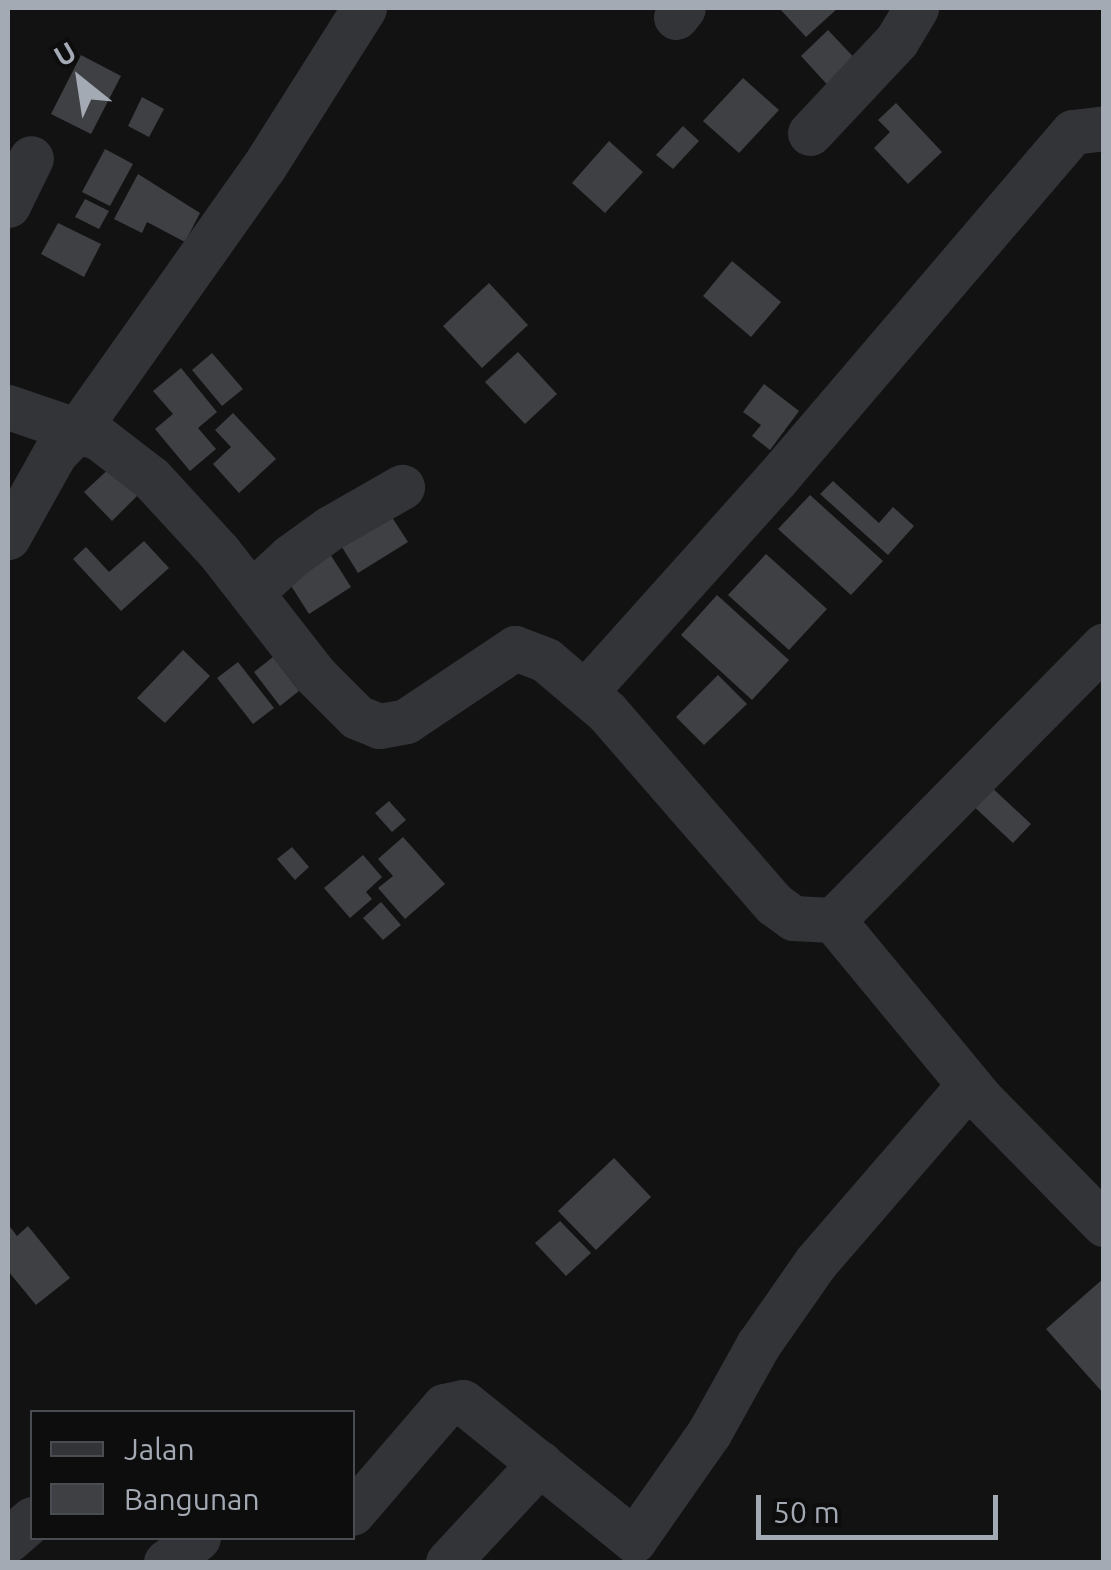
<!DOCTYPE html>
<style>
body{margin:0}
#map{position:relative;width:1111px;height:1570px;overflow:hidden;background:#121213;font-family:Ubuntu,sans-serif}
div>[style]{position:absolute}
.building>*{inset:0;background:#3e4043}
.minor>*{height:45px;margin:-22.5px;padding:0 22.5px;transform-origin:22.5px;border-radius:22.5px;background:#333438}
span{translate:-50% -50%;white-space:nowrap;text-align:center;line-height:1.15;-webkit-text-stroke:10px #0d0d0e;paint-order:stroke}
.frame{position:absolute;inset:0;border:10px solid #a4aab4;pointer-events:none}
.legend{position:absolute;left:30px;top:1410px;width:325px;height:130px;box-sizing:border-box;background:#0d0d0e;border:2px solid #494c50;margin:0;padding:12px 18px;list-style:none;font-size:30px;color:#a4aab4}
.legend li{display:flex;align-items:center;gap:20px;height:50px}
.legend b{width:50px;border:2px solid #494c50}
.north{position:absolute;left:30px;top:30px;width:100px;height:100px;-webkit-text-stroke:8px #0d0d0e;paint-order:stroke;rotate:330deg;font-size:28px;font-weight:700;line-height:40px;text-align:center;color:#a4aab4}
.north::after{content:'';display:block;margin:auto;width:35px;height:45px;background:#a4aab4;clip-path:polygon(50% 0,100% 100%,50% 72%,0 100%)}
.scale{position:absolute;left:756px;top:1495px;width:242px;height:45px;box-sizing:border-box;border:5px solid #a4aab4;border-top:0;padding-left:12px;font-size:30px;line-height:35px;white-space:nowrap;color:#a4aab4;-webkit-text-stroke:8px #0d0d0e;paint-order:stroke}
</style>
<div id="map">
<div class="building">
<i style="clip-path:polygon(779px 8px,838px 8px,806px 37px)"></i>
<i style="clip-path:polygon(828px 30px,862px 66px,834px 92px,801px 56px)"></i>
<i style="clip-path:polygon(81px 55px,121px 76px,91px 134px,51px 114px)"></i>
<i style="clip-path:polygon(743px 78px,779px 110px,739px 153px,703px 121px)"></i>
<i style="clip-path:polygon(142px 97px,164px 109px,149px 137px,128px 126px)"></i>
<i style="clip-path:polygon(896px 103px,942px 152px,908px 184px,874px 148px,890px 132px,878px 120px)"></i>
<i style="clip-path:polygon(683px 126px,699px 141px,673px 169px,656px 155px)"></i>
<i style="clip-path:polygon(609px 141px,643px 172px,605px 213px,572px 183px)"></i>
<i style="clip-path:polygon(105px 149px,133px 164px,110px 206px,82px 192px)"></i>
<i style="clip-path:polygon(138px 174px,200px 213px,185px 242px,147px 222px,142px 233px,114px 219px)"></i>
<i style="clip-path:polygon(85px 199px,109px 211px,99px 229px,75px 217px)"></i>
<i style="clip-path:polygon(58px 223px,101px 244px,84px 277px,41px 254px)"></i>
<i style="clip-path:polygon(732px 261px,781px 302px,751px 337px,703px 296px)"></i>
<i style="clip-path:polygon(489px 283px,528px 325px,482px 368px,443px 326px)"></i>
<i style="clip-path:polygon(518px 352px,557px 394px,525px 424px,485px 382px)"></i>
<i style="clip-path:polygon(212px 353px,243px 389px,222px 406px,192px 370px)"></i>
<i style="clip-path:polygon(181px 368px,217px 412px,198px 428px,216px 449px,190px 471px,155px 429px,173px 414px,153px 391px)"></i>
<i style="clip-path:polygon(764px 384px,799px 411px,770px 450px,752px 436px,761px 425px,743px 412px)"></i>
<i style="clip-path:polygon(233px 413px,276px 459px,239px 493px,213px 464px,231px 447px,215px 430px)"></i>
<i style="clip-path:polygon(113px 465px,140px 493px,112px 521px,84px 492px)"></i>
<i style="clip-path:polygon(833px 481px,879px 523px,893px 507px,914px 526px,888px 555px,820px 494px)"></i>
<i style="clip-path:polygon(810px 495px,883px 561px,851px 595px,778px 529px)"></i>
<i style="clip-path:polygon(386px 508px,408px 542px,358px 573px,337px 539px)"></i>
<i style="clip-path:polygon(144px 541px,169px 568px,121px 611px,73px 559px,86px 547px,109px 572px)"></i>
<i style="clip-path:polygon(330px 554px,351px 587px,309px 614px,288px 581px)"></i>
<i style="clip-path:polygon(766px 554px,827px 609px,789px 650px,728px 595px)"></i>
<i style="clip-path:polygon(717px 595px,789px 660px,752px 700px,681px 635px)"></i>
<i style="clip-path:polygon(183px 650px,210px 676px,165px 723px,137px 698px)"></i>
<i style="clip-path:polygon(273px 657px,299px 691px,280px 706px,254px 672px)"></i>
<i style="clip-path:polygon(238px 662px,274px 708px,253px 724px,217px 678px)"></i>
<i style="clip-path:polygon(718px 675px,747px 704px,704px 745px,676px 717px)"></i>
<i style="clip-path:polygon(987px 783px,1031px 824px,1013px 843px,969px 802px)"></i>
<i style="clip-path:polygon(389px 801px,406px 820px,392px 832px,375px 813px)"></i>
<i style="clip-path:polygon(403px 837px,445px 884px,405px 919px,378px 888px,393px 876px,378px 859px)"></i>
<i style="clip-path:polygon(292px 847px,309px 867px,295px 880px,277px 859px)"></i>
<i style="clip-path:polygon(363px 855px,382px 877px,366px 892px,372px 899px,350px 918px,324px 888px)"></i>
<i style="clip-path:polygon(381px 902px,401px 925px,383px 940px,363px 918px)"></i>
<i style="clip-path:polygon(614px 1158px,651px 1197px,596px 1250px,558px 1211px)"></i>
<i style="clip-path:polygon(560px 1221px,591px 1253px,566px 1276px,535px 1243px)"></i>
<i style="clip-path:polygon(8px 1224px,17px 1236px,28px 1226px,70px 1278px,36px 1305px,8px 1271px)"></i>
<i style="clip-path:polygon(1104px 1278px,1104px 1394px,1046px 1329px)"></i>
</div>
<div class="minor">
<i style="left:676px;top:17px;width:11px;rotate:-52deg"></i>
<i style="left:810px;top:133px;width:127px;rotate:-46.9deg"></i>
<i style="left:897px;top:40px;width:37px;rotate:-59deg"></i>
<i style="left:8px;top:205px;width:52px;rotate:-63.9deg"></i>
<i style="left:8px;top:407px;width:96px;rotate:18.8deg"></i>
<i style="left:99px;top:438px;width:66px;rotate:37.6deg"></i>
<i style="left:151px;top:478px;width:100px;rotate:47.4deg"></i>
<i style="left:219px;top:552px;width:157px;rotate:52deg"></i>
<i style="left:316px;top:676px;width:58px;rotate:45deg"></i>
<i style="left:357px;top:717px;width:24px;rotate:22deg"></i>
<i style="left:379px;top:726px;width:27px;rotate:-10deg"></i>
<i style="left:406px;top:721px;width:131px;rotate:-33.8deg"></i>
<i style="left:515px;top:648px;width:33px;rotate:21deg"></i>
<i style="left:546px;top:660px;width:80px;rotate:40.4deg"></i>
<i style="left:607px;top:712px;width:254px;rotate:49deg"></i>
<i style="left:774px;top:904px;width:24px;rotate:36deg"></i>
<i style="left:793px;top:918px;width:40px;rotate:2.9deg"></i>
<i style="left:833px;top:920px;width:386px;rotate:-45.4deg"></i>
<i style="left:8px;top:537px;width:96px;rotate:-60.8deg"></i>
<i style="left:55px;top:453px;width:33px;rotate:-46deg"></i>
<i style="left:78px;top:429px;width:320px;rotate:-54.7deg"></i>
<i style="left:263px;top:168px;width:189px;rotate:-57.7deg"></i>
<i style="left:251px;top:593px;width:54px;rotate:-42.8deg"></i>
<i style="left:291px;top:556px;width:48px;rotate:-35.7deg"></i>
<i style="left:330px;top:528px;width:83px;rotate:-29.7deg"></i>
<i style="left:585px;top:692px;width:288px;rotate:-48.1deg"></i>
<i style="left:777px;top:478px;width:455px;rotate:-49.5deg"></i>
<i style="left:1073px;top:132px;width:31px;rotate:-7deg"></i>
<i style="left:833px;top:920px;width:231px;rotate:50.4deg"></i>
<i style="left:980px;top:1098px;width:177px;rotate:45.5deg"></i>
<i style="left:352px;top:1513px;width:141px;rotate:-49.3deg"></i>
<i style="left:444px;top:1406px;width:19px;rotate:-12deg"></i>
<i style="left:463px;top:1402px;width:220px;rotate:38.9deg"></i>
<i style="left:634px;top:1540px;width:131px;rotate:-55deg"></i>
<i style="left:709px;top:1433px;width:101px;rotate:-60.9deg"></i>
<i style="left:758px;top:1345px;width:101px;rotate:-55.1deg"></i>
<i style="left:816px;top:1262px;width:234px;rotate:-49.2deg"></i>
<i style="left:8px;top:1540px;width:32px;rotate:-41deg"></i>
<i style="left:166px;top:1562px;width:40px;rotate:-37deg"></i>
<i style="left:448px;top:1562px;width:135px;rotate:-47.1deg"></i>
</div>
<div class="frame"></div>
<ul class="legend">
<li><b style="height:12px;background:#333438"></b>Jalan</li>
<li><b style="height:28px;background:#3e4043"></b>Bangunan</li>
</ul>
<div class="north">U</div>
<div class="scale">50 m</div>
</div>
